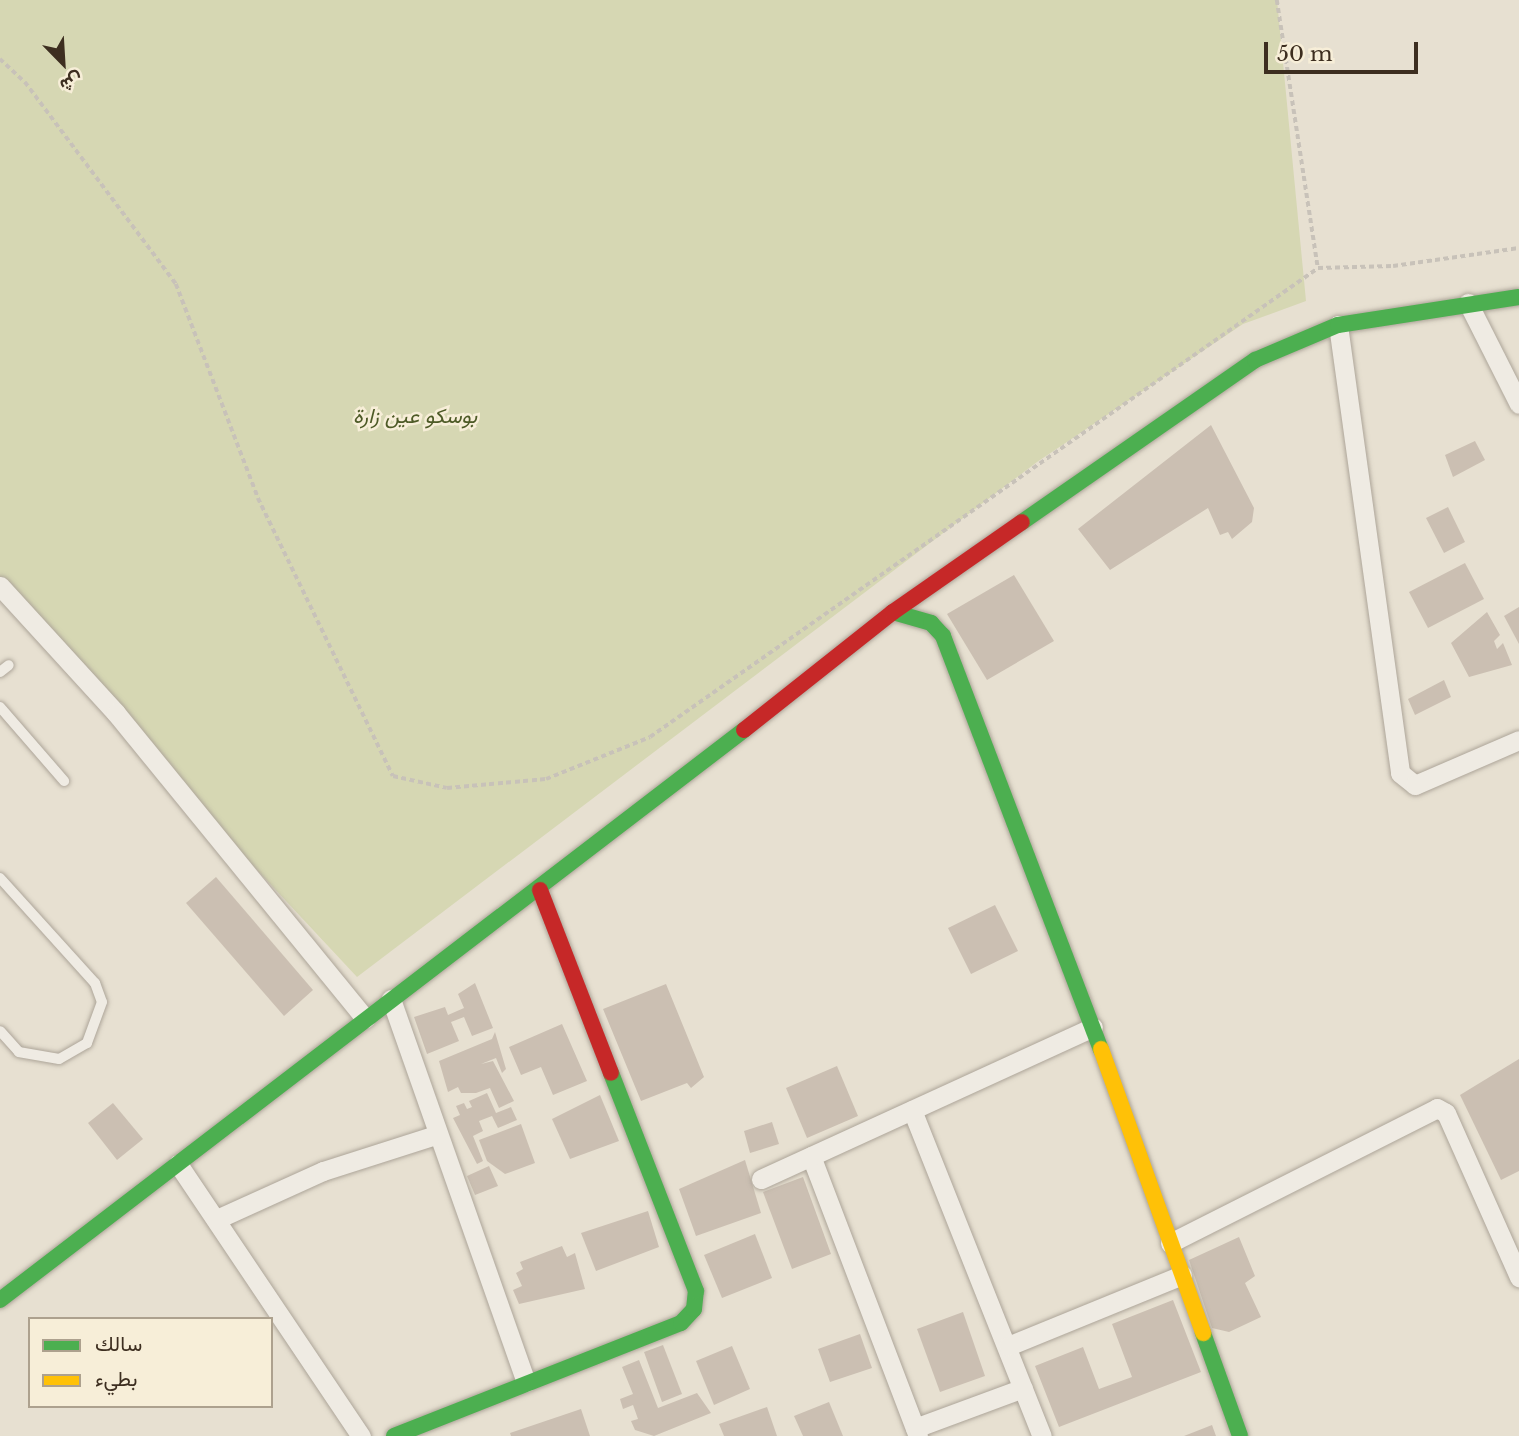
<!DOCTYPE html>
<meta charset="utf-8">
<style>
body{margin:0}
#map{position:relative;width:1519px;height:1436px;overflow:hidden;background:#e7e0d1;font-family:"Libre Baskerville",Vazirmatn,serif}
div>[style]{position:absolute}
.green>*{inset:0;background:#d6d7b3}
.building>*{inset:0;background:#cbbfb2}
.path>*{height:3.5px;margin-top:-1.75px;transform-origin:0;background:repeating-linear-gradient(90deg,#c8c2b9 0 5px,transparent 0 8.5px)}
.roads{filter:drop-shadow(0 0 2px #ada599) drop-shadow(0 0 2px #ada599)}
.lane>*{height:10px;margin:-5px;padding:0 5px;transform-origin:5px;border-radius:5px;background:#efebe3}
.street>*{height:19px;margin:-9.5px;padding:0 9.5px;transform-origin:9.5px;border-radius:9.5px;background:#efebe3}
.fast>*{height:16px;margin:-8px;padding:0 8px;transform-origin:8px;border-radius:8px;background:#4caf50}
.slow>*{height:16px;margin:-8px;padding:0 8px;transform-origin:8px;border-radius:8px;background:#ffc107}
.jam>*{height:16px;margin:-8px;padding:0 8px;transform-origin:8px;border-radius:8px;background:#c62828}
span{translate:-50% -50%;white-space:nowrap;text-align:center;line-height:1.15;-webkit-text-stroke:5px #f7eed8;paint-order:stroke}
.park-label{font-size:21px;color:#4d5a26;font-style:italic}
.legend{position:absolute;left:28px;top:1317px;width:245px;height:91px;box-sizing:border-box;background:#f7eed8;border:2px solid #ada18e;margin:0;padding:9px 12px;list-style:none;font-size:21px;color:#3d2e20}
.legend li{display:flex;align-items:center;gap:14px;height:35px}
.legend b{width:35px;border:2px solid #ada18e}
.north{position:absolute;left:28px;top:28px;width:70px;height:70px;-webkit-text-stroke:5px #f7eed8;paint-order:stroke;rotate:156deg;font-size:19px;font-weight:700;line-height:28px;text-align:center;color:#3d2e20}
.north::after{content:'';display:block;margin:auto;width:24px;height:32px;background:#3d2e20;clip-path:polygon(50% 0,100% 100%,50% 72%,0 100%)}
.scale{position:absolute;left:1264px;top:42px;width:154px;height:32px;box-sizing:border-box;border:4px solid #3d2e20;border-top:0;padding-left:9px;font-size:21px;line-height:24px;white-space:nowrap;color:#3d2e20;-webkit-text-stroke:5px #f7eed8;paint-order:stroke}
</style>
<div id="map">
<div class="green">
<i style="clip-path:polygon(0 0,1277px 0,1306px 301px,1243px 324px,1037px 462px,357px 977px,0 595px)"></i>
</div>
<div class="building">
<i style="clip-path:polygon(1211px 425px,1254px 508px,1252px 522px,1232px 539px,1228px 532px,1220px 535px,1208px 508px,1110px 570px,1078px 529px)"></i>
<i style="clip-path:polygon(1475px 441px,1485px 460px,1453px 477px,1445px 455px)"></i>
<i style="clip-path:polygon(1448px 507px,1465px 542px,1444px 553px,1426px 518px)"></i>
<i style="clip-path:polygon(1465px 563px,1484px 599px,1428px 628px,1409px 592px)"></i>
<i style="clip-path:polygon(1014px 575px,1054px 641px,987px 680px,947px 614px)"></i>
<i style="clip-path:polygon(1519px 607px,1519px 644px,1504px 616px)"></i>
<i style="clip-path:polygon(1487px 612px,1500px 635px,1494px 641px,1497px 649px,1503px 643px,1512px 665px,1469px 677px,1451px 643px)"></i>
<i style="clip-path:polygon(1444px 680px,1451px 697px,1415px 715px,1408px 699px)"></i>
<i style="clip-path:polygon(216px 877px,313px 990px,284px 1016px,186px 903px)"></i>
<i style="clip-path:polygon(995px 905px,1018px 951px,971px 974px,948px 928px)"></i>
<i style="clip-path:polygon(475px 983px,493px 1028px,472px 1036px,464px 1017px,451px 1022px,459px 1041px,427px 1054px,414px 1017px,445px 1007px,448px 1015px,464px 1008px,458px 994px)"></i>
<i style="clip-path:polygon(666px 984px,704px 1077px,691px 1088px,687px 1083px,641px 1101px,603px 1009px)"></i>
<i style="clip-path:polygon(562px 1024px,587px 1081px,553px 1095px,541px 1067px,521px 1075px,509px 1047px)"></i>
<i style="clip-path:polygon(495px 1032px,506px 1069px,502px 1073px,496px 1058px,481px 1064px,493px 1061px,514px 1101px,499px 1108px,490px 1088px,476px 1093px,461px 1093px,458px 1087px,448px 1092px,439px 1061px,492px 1039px)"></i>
<i style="clip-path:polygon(1519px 1059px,1519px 1171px,1501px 1180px,1460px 1095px)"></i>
<i style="clip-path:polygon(837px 1066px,858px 1116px,807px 1138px,786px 1088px)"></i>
<i style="clip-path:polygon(487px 1093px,496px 1113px,511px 1107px,517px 1120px,498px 1128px,492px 1116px,479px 1121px,483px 1131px,473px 1136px,483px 1161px,477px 1164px,453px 1118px,460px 1115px,456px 1106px,464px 1103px,467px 1109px,472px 1107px,469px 1101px)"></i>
<i style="clip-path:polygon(600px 1095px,619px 1141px,570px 1159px,552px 1119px)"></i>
<i style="clip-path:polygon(113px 1103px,143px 1139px,117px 1160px,88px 1123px)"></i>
<i style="clip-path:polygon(772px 1122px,779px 1144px,750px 1153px,744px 1131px)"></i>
<i style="clip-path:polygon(521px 1124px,535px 1163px,505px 1174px,487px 1161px,479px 1140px)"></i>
<i style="clip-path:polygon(745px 1160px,761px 1213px,696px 1236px,679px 1189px)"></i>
<i style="clip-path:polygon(489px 1166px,498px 1186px,475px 1195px,467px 1176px)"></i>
<i style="clip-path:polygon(803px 1177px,831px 1254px,792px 1269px,763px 1192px)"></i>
<i style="clip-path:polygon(648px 1211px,659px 1247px,596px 1271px,581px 1233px)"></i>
<i style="clip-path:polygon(755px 1234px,772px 1278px,722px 1298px,704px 1255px)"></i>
<i style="clip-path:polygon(1239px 1237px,1255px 1276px,1245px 1283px,1261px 1317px,1229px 1332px,1212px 1328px,1189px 1260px)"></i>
<i style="clip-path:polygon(562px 1246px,567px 1257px,575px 1253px,585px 1289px,519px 1304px,513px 1290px,522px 1286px,516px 1273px,523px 1269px,520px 1262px)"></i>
<i style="clip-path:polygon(1173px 1300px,1201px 1372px,1059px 1427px,1035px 1366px,1083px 1347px,1099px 1389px,1132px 1377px,1112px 1324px)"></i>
<i style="clip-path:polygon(963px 1312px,985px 1376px,940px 1392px,917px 1329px)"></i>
<i style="clip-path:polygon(860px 1334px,872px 1368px,830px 1382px,818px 1349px)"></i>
<i style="clip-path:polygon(663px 1345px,682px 1394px,662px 1402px,644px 1352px)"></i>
<i style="clip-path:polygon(732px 1346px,750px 1389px,714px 1405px,696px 1361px)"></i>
<i style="clip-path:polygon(639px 1360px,658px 1408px,697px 1393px,711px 1413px,654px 1436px,635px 1430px,631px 1421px,638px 1419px,633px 1405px,623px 1409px,620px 1399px,633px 1394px,622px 1367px)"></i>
<i style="clip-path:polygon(829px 1402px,843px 1436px,803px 1436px,794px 1416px)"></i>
<i style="clip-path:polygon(767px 1407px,777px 1436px,724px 1436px,719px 1424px)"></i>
<i style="clip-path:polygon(581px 1409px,590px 1436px,511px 1436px,510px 1433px)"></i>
<i style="clip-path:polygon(1212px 1425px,1216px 1436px,1184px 1436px)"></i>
</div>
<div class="path">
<i style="left:1277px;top:0;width:271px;rotate:81.3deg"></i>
<i style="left:0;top:59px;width:34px;rotate:43deg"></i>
<i style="left:25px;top:82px;width:252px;rotate:53.2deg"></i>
<i style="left:176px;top:284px;width:229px;rotate:69deg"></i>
<i style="left:258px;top:498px;width:309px;rotate:64.1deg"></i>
<i style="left:393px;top:776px;width:55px;rotate:12.5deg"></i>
<i style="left:447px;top:788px;width:99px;rotate:-5.2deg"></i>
<i style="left:546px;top:779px;width:112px;rotate:-22deg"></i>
<i style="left:650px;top:737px;width:816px;rotate:-35.07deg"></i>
<i style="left:1318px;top:268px;width:75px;rotate:-1.5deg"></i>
<i style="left:1393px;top:266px;width:127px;rotate:-8.1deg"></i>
</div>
<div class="roads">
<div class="lane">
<i style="left:0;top:672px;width:11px;rotate:-38deg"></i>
<i style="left:0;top:707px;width:98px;rotate:49.1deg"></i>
<i style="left:0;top:878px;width:142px;rotate:47.9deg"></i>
<i style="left:95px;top:983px;width:20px;rotate:70deg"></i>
<i style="left:102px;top:1002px;width:44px;rotate:110.1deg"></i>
<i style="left:87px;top:1043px;width:32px;rotate:150deg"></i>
<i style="left:59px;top:1059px;width:41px;rotate:-170.1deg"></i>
<i style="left:19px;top:1052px;width:28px;rotate:-132deg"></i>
</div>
<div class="street">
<i style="left:1468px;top:303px;width:113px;rotate:63.2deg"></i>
<i style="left:1338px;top:325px;width:452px;rotate:82.1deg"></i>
<i style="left:1400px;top:773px;width:19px;rotate:39deg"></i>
<i style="left:1415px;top:785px;width:113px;rotate:-23.4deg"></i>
<i style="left:0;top:586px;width:172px;rotate:47.6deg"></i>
<i style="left:116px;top:713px;width:394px;rotate:50.8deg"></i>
<i style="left:391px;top:999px;width:406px;rotate:70.6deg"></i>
<i style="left:912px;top:1110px;width:351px;rotate:68.3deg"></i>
<i style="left:811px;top:1156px;width:300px;rotate:69.1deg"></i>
<i style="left:178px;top:1164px;width:328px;rotate:56.1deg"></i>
<i style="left:761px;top:1179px;width:365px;rotate:-24.6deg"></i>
<i style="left:217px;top:1219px;width:116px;rotate:-24.4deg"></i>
<i style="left:323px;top:1171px;width:119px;rotate:-17.7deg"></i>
<i style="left:1170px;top:1243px;width:299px;rotate:-26.8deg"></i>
<i style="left:1437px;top:1108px;width:10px;rotate:29deg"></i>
<i style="left:1446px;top:1113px;width:180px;rotate:66deg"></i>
<i style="left:1008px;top:1346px;width:188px;rotate:-22.2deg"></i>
<i style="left:915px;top:1428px;width:115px;rotate:-20.3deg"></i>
</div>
<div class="fast">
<i style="left:1022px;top:522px;width:284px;rotate:-34.8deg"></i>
<i style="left:1255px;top:360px;width:90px;rotate:-22.9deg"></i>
<i style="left:1338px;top:325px;width:183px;rotate:-8.8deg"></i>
<i style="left:893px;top:612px;width:40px;rotate:16deg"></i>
<i style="left:931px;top:623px;width:18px;rotate:47deg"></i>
<i style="left:943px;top:636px;width:442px;rotate:69.1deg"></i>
<i style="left:0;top:1300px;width:937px;rotate:-37.46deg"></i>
<i style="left:1203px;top:1333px;width:109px;rotate:70.2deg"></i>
<i style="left:394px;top:1436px;width:308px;rotate:-21.5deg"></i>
<i style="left:681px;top:1323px;width:19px;rotate:-47deg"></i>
<i style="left:694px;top:1309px;width:18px;rotate:-84deg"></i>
<i style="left:696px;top:1291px;width:234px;rotate:-111.3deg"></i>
</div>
<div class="slow">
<i style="left:1101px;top:1049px;width:302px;rotate:70.2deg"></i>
</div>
<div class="jam">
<i style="left:744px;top:730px;width:190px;rotate:-38.4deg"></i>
<i style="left:893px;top:612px;width:157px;rotate:-34.9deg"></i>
<i style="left:540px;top:890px;width:196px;rotate:68.8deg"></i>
</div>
</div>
<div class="park-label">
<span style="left:415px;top:416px">بوسكو عين زارة</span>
</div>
<ul class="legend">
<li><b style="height:9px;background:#4caf50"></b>سالك</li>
<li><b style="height:9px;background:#ffc107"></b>بطيء</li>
</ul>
<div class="north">ش</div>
<div class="scale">50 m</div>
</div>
